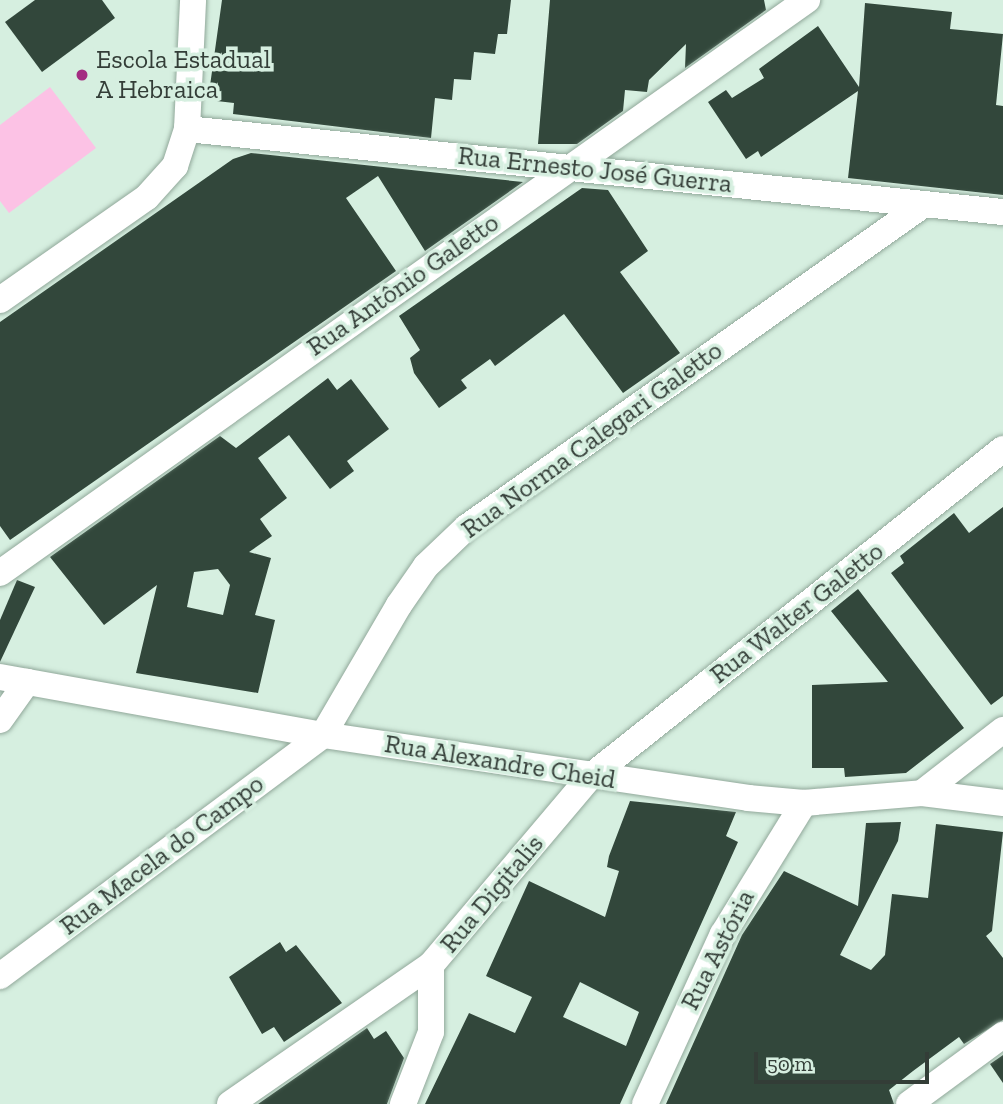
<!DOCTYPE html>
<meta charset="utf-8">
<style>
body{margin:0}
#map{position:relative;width:1003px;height:1104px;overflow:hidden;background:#d6efe0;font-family:"Zilla Slab",serif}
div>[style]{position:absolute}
.green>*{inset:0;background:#fcc2e5}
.building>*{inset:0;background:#32473b}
.roads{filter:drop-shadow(0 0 2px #91a89a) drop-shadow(0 0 2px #91a89a)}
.minor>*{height:26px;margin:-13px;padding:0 13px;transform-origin:13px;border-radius:13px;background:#fff}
.dots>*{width:19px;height:19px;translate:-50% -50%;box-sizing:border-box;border:4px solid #d6efe0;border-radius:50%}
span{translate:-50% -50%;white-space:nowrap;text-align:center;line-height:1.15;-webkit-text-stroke:7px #d6efe0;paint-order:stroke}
.poi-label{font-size:26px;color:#333d37}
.left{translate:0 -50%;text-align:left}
.street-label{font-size:26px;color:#333d37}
.scale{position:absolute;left:754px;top:1052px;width:175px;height:32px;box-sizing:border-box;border:4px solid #333d37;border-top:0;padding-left:9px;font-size:21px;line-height:24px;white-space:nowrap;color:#333d37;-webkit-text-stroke:5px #d6efe0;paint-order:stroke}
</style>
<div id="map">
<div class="green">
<i style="clip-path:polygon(50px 87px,96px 148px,9px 213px,0 201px,0 125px)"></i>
</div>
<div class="building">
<i style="clip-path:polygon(35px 0,102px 0,115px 18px,42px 72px,5px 22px)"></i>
<i style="clip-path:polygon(222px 0,511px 0,507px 34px,498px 34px,495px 54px,474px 52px,471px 80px,454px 79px,452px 100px,435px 98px,431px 138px,233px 114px,234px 103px,208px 100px)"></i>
<i style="clip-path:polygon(550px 0,764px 0,766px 10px,685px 68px,686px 44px,649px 80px,647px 92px,625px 90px,623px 111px,577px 144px,538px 144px)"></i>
<i style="clip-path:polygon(865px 3px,952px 12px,950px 29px,1003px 34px,996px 105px,1003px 106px,1003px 195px,848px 178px,858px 91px,761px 157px,758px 151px,746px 159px,708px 102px,726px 90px,732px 98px,764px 78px,759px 69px,818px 26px,859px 87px)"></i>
<i style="clip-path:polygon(251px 153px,523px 182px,425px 251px,378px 176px,346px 198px,396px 271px,10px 540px,0 526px,0 322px,233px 159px)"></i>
<i style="clip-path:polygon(582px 188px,608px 190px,648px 251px,620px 272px,680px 353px,623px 393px,564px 314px,495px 366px,490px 359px,461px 380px,467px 388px,439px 408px,414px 373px,410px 358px,420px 350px,399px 316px)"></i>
<i style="clip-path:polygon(evenodd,328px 378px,337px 390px,351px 379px,389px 429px,347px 461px,354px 471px,330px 489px,289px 435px,258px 458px,287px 498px,260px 519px,272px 536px,249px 552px,271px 558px,255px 615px,275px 620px,258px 693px,136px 673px,157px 585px,104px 625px,50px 557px,220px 436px,236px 448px,328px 378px,218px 569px,230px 585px,223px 615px,187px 607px,194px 572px,218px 569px)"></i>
<i style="clip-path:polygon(1003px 507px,1003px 696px,991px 705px,891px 573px,904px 563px,900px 556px,954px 513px,969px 533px)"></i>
<i style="clip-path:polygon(17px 580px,35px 587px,0 662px,0 620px)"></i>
<i style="clip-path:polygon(858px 589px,964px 728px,906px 773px,845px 777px,844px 768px,812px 768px,812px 685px,888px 682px,831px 611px)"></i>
<i style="clip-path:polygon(evenodd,630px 801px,736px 812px,726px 836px,738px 842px,620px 1104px,425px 1104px,469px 1013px,515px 1033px,532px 997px,486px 976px,529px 881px,605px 917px,619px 871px,607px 867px,609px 856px,630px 801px,580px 982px,639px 1012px,626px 1046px,563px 1017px,580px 982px)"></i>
<i style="clip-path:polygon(901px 822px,898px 841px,840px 955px,871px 970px,885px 955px,892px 894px,928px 898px,936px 824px,1003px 832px,992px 931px,986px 936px,1003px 958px,1003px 1020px,964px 1044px,959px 1037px,913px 1071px,889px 1090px,894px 1104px,666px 1104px,742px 935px,784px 871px,858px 906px,866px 823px)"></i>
<i style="clip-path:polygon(280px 942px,286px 952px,296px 945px,342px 1003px,284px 1042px,274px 1027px,262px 1034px,229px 977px)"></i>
<i style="clip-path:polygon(367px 1028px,374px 1039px,386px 1031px,404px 1058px,387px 1104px,258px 1104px)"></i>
<i style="clip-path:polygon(1003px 1055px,1003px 1083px,990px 1064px)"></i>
</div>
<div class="roads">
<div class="minor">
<i style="left:187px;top:129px;width:820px;rotate:5.81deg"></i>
<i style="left:0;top:300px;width:179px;rotate:-35deg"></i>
<i style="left:147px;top:197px;width:42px;rotate:-47.9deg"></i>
<i style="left:175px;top:166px;width:39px;rotate:-72deg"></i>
<i style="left:187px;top:129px;width:129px;rotate:-87.3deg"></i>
<i style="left:0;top:573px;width:990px;rotate:-35.38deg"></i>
<i style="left:0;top:677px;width:328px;rotate:10.2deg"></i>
<i style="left:323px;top:735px;width:430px;rotate:8.4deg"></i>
<i style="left:748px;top:798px;width:56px;rotate:5.1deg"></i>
<i style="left:804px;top:803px;width:118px;rotate:-4.8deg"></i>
<i style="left:922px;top:793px;width:82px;rotate:7deg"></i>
<i style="left:0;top:720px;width:47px;rotate:-54.6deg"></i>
<i style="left:922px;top:793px;width:103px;rotate:-37.9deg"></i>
<i style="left:0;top:976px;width:403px;rotate:-36.7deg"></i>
<i style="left:323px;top:735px;width:151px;rotate:-59.7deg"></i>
<i style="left:399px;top:605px;width:47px;rotate:-55.3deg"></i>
<i style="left:426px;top:566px;width:57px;rotate:-43.6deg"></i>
<i style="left:467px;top:527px;width:558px;rotate:-35.23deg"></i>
<i style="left:230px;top:1104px;width:244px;rotate:-34.7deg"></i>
<i style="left:431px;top:965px;width:248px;rotate:-49.8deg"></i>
<i style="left:591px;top:776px;width:526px;rotate:-38.44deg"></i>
<i style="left:403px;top:1104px;width:77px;rotate:-68.7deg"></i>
<i style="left:431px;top:1032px;width:67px;rotate:-90deg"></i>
<i style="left:645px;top:1104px;width:187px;rotate:-65.4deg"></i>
<i style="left:723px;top:934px;width:154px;rotate:-58.3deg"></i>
<i style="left:909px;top:1104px;width:117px;rotate:-36.3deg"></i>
</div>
</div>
<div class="dots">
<i style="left:82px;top:75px;background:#a42c82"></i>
</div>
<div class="poi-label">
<span class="left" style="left:96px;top:75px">Escola Estadual<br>A Hebraica</span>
</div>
<div class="street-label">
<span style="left:595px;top:170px;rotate:6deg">Rua Ernesto José Guerra</span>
<span style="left:403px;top:285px;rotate:-35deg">Rua Antônio Galetto</span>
<span style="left:592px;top:440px;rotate:-36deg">Rua Norma Calegari Galetto</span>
<span style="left:797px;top:613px;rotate:-38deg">Rua Walter Galetto</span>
<span style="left:500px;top:762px;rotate:9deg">Rua Alexandre Cheid</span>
<span style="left:162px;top:855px;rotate:-37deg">Rua Macela do Campo</span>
<span style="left:492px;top:894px;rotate:-50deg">Rua Digitalis</span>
<span style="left:718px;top:950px;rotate:-63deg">Rua Astória</span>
</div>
<div class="scale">50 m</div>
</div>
